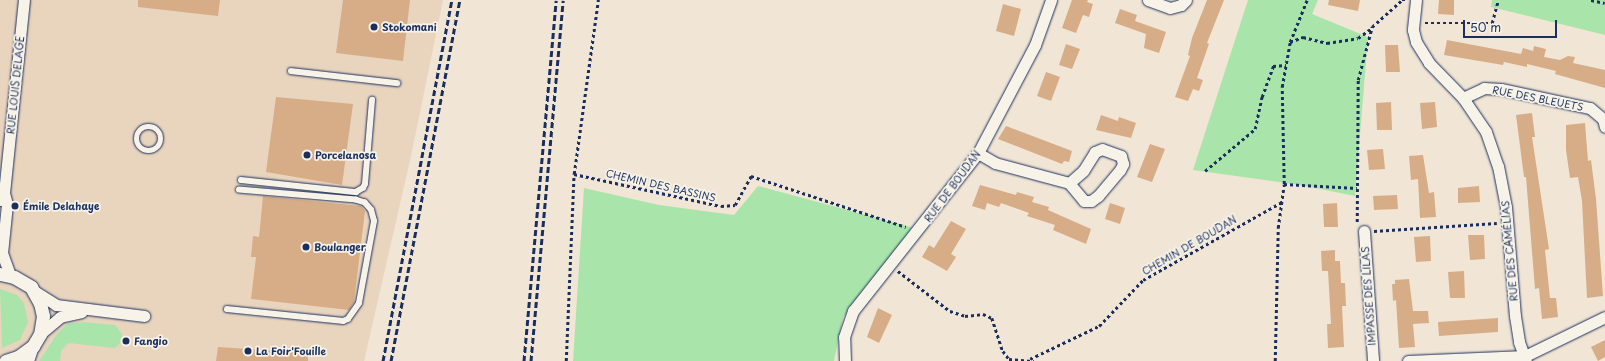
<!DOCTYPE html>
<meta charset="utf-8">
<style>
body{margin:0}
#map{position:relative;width:1605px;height:361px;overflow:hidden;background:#f1e5d5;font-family:"Playpen Sans",sans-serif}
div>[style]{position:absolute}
.built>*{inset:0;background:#e9d4be}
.green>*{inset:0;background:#a9e5ab}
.building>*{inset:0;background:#d7ad88}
.path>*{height:2.5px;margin-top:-1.25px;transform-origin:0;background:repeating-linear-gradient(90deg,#1b2f5e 0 3px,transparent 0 6px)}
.roads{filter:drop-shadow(0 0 1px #1b2f5e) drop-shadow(0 0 1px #1b2f5e)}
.service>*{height:5.5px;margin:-2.75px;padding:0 2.75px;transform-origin:2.75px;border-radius:2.75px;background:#f7f3e8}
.service>.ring{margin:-2.75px;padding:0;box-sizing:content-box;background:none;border:5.5px solid #f7f3e8;border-radius:50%}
.minor>*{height:11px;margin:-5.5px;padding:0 5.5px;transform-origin:5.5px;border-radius:5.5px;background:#f7f3e8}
.tertiary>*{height:13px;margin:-6.5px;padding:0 6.5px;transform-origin:6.5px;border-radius:6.5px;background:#f7f3e8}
.rail>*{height:3px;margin-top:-1.5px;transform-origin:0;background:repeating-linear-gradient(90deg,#1b2f5e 0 6px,transparent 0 9px)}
.dots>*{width:11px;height:11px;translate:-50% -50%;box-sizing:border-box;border:2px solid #f7f3e8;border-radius:50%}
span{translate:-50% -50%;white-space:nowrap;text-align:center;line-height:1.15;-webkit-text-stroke:3.5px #f7f3e8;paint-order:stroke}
.poi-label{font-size:10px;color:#1b2f5e;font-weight:700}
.left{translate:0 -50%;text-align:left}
.street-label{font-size:10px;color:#1b2f5e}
.scale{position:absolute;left:1463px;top:20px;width:94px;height:18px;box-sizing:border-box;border:2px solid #1b2f5e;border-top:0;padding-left:5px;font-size:12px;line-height:14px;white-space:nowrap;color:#1b2f5e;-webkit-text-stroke:3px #f7f3e8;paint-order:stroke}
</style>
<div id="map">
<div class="built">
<i style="clip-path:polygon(0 0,443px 0,411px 156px,364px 361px,0 361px)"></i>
</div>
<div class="green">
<i style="clip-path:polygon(1248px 0,1318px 0,1312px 14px,1368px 37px,1355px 196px,1300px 185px,1193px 170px)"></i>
<i style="clip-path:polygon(1492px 0,1605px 0,1605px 35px,1491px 7px)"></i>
<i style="clip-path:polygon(758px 186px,918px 229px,843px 317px,834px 361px,573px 361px,584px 188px,659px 205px,734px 215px)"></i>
<i style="clip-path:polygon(0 289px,17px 295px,24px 303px,28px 322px,20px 340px,2px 348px)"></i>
<i style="clip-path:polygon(83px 322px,115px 325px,122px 334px,122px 341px,115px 348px,68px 343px,61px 351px,60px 361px,39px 361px,57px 334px,67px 324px)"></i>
</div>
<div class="building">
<i style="clip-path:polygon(138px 0,220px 0,218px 16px,138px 7px)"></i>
<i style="clip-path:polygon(343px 0,410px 0,403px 61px,336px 53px)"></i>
<i style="clip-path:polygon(1072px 0,1088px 0,1087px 2px,1093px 4px,1089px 17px,1083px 15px,1076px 33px,1062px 28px)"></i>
<i style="clip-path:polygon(1207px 0,1224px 0,1207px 43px,1209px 44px,1197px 78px,1203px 80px,1199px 91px,1193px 89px,1188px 101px,1175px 97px,1190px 56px,1188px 55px,1192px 38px)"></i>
<i style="clip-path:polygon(1329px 0,1360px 0,1358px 11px,1328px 5px)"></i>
<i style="clip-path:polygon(1439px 0,1454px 0,1454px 15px,1438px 14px)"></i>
<i style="clip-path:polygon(1003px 4px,1021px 9px,1014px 36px,996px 31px)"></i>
<i style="clip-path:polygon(1120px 9px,1137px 15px,1135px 21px,1166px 32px,1159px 53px,1144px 48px,1146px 34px,1115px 23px)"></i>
<i style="clip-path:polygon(1447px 40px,1521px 54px,1523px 48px,1533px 51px,1534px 46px,1546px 49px,1544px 57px,1560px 60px,1568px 56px,1575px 57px,1573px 63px,1605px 70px,1605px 88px,1555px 74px,1556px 71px,1527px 64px,1527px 67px,1504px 62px,1503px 65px,1444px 55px)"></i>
<i style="clip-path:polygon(1066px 44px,1080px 49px,1072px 69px,1059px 65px)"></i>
<i style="clip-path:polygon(1385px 45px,1398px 45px,1400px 72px,1386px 72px)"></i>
<i style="clip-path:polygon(1046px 72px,1060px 77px,1051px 101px,1037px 96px)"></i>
<i style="clip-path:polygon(276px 97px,353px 104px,342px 185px,266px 172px)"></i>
<i style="clip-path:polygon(1391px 102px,1392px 130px,1377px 130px,1376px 103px)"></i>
<i style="clip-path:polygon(1435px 102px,1437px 127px,1422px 129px,1420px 103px)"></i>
<i style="clip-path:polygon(1532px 113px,1535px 137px,1532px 137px,1549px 249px,1545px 250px,1550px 298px,1556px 298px,1558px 317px,1542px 319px,1539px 288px,1535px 289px,1526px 177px,1524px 177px,1516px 115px)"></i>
<i style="clip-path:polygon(1101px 115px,1118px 121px,1119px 117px,1136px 123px,1131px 138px,1096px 130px)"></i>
<i style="clip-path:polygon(1585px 123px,1588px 161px,1591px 160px,1596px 199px,1603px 296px,1587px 298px,1582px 201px,1578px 177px,1570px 178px,1566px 150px,1566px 125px)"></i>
<i style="clip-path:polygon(1006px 126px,1072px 151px,1069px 162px,1064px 161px,1062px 164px,998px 139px)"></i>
<i style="clip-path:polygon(1150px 144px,1165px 149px,1152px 182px,1137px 177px)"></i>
<i style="clip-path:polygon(1383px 149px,1385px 169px,1369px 170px,1367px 150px)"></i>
<i style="clip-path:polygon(1423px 155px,1429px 193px,1434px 192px,1436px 217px,1420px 218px,1418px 179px,1411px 180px,1409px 156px)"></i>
<i style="clip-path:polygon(980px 185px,1016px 195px,1017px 192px,1034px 197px,1032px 202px,1049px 207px,1048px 210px,1091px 229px,1086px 244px,1053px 230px,1055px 225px,1027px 216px,1029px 213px,1001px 203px,999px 207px,987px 203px,985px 210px,972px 206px)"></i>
<i style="clip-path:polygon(1479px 186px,1480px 202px,1458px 203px,1458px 188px)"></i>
<i style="clip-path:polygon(1397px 195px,1398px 209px,1374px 210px,1373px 196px)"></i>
<i style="clip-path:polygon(263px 196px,361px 206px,365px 211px,354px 302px,349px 310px,251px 299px,256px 257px,251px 257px,253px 236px,259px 237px)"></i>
<i style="clip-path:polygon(1110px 203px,1125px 208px,1120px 224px,1105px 219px)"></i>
<i style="clip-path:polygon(1337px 203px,1338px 227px,1324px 227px,1323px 204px)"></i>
<i style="clip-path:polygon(951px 221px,966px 229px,951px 254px,956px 257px,947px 271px,922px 257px,929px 245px,934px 248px)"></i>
<i style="clip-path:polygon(1468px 235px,1484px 235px,1485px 259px,1470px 260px)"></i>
<i style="clip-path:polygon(1430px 236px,1431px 261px,1416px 262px,1414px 237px)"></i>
<i style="clip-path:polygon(1335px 250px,1335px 261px,1340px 261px,1341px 283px,1345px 283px,1346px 306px,1342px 306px,1344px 347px,1328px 348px,1327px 324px,1331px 324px,1328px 271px,1322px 271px,1321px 251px)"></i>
<i style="clip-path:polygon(1464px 271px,1465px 298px,1450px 298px,1448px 272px)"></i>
<i style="clip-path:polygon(1409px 279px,1413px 311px,1428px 311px,1429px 323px,1413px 324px,1415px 347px,1399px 348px,1396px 300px,1393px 301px,1392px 284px,1395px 284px,1395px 280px)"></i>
<i style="clip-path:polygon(878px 308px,892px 315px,879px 343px,867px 337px)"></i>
<i style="clip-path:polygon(1498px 318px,1498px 332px,1439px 336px,1438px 322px)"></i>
<i style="clip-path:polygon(1605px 340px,1605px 357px,1598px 361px,1591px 347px)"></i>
<i style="clip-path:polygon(218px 347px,308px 353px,308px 361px,216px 361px)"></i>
</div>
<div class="path">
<i style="left:1591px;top:0;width:14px;rotate:12deg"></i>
<i style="left:1425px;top:23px;width:67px"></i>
<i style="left:1492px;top:23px;width:24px;rotate:-75deg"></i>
<i style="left:1290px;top:42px;width:14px;rotate:-21deg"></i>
<i style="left:1303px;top:37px;width:25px;rotate:14deg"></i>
<i style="left:1327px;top:43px;width:31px;rotate:-9deg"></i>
<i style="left:1358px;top:38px;width:17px;rotate:-36deg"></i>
<i style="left:1205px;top:171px;width:65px;rotate:-40deg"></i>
<i style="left:1255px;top:129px;width:33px;rotate:-78deg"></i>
<i style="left:1262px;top:97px;width:33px;rotate:-70deg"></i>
<i style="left:1273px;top:66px;width:13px;rotate:-4deg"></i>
<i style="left:574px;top:174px;width:150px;rotate:12.3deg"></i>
<i style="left:721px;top:206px;width:14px;rotate:-4deg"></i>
<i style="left:735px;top:205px;width:33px;rotate:-61deg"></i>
<i style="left:751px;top:176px;width:163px;rotate:18.2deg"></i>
<i style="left:1284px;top:184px;width:73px;rotate:3.1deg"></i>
<i style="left:1357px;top:222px;width:142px;rotate:-89.6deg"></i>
<i style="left:1358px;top:80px;width:55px;rotate:-75.2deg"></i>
<i style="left:1372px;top:27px;width:40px;rotate:-42deg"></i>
<i style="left:1402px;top:0;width:4px"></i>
<i style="left:1374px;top:231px;width:123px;rotate:-3.7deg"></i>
<i style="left:898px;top:271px;width:66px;rotate:37.6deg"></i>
<i style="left:950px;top:311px;width:16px;rotate:18deg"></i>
<i style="left:965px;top:316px;width:18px;rotate:-6deg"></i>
<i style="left:983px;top:314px;width:10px;rotate:24deg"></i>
<i style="left:992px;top:318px;width:35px;rotate:72deg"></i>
<i style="left:1003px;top:351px;width:10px;rotate:53deg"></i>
<i style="left:1009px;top:359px;width:25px;rotate:5deg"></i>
<i style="left:1030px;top:359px;width:76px;rotate:-25.6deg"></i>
<i style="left:1099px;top:326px;width:64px;rotate:-46.3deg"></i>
<i style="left:1143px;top:280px;width:159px;rotate:-29.3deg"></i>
<i style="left:566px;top:361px;width:187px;rotate:-87.6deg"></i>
<i style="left:574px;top:174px;width:176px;rotate:-82.1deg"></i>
<i style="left:1275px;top:361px;width:133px;rotate:-88.7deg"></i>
<i style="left:1278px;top:228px;width:44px;rotate:-82.2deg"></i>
<i style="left:1284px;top:184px;width:97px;rotate:-91.2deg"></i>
<i style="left:1282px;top:87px;width:46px;rotate:-79.9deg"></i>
<i style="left:1290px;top:42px;width:45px;rotate:-68deg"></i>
</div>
<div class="roads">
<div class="service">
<i style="left:291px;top:71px;width:107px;rotate:6.5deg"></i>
<i class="ring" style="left:137px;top:127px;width:18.5px;height:18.5px"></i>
<i style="left:241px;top:180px;width:116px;rotate:6deg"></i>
<i style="left:356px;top:192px;width:8px;rotate:-30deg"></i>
<i style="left:363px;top:188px;width:4px;rotate:-63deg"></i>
<i style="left:365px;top:184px;width:84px;rotate:-85.2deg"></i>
<i style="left:227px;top:309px;width:117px;rotate:5.9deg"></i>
<i style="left:343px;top:321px;width:5px;rotate:-22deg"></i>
<i style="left:348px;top:319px;width:19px;rotate:-55deg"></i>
<i style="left:359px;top:303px;width:83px;rotate:-79.6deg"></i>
<i style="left:374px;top:221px;width:11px;rotate:-105deg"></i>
<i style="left:371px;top:210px;width:9px;rotate:-131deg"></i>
<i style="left:365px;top:203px;width:9px;rotate:-162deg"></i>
<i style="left:356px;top:200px;width:117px;rotate:-175.1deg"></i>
</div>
<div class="minor">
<i style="left:1148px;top:0;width:23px;rotate:20deg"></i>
<i style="left:1170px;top:8px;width:11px;rotate:-15deg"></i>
<i style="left:1181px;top:5px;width:7px;rotate:-45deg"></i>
<i style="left:1416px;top:0;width:30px;rotate:96deg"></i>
<i style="left:1413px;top:30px;width:12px;rotate:76deg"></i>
<i style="left:1416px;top:42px;width:25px;rotate:58deg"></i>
<i style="left:1429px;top:63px;width:49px;rotate:45.8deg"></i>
<i style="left:1463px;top:98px;width:41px;rotate:55.9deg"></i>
<i style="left:1486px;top:132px;width:36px;rotate:71deg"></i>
<i style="left:1498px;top:166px;width:42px;rotate:79deg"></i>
<i style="left:1506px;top:207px;width:109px;rotate:85.3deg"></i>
<i style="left:1515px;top:316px;width:26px;rotate:81deg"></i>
<i style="left:1519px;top:342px;width:20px;rotate:70deg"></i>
<i style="left:1463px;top:98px;width:23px;rotate:-25deg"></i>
<i style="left:1484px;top:88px;width:17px;rotate:3deg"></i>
<i style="left:1501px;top:89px;width:91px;rotate:12.1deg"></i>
<i style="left:1590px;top:108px;width:17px;rotate:40deg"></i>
<i style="left:1603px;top:119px;width:8px;rotate:76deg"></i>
<i style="left:978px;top:153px;width:20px;rotate:30deg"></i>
<i style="left:995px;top:163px;width:77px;rotate:15.1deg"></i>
<i style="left:1069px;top:183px;width:23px;rotate:50deg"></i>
<i style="left:1084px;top:201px;width:7px"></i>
<i style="left:1091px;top:201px;width:9px;rotate:-36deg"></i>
<i style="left:1098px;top:196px;width:34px;rotate:-50deg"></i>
<i style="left:1120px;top:170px;width:7px;rotate:-63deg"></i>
<i style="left:1123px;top:164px;width:8px;rotate:-104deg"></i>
<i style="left:1121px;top:156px;width:20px;rotate:-160deg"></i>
<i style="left:1102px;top:149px;width:8px;rotate:157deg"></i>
<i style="left:1095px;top:152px;width:22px;rotate:122deg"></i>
<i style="left:1083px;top:171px;width:18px;rotate:139deg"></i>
<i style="left:4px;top:193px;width:11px;rotate:75deg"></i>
<i style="left:7px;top:204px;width:49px;rotate:95.8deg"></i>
<i style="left:2px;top:253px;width:23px;rotate:70deg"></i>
<i style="left:0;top:200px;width:8px;rotate:-60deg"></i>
<i style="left:4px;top:193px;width:194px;rotate:-84.1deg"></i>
<i style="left:1364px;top:231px;width:130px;rotate:86deg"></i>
<i style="left:34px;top:291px;width:26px;rotate:32deg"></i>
<i style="left:56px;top:305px;width:89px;rotate:7.1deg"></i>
<i style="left:40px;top:334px;width:26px;rotate:-40deg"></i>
<i style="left:60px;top:317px;width:22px;rotate:-13deg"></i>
<i style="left:28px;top:361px;width:16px;rotate:-72deg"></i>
<i style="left:845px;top:361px;width:24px;rotate:-92deg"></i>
<i style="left:844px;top:337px;width:28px;rotate:-71deg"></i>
<i style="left:853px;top:311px;width:201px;rotate:-51.7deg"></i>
<i style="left:978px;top:153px;width:122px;rotate:-62.2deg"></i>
<i style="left:1035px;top:45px;width:48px;rotate:-70.4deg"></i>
<i style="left:1408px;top:361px;width:117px;rotate:-2.4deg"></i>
<i style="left:1525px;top:356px;width:89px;rotate:-26deg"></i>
</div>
<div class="tertiary">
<i style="left:0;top:274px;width:14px;rotate:12deg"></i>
<i style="left:14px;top:277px;width:20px;rotate:30deg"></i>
<i style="left:31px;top:287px;width:18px;rotate:61deg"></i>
<i style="left:40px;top:303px;width:13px;rotate:77deg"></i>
<i style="left:43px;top:316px;width:18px;rotate:99deg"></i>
<i style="left:40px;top:334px;width:14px;rotate:120deg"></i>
<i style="left:33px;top:346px;width:19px;rotate:144deg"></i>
<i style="left:18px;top:357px;width:13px;rotate:162deg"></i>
</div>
</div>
<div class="rail">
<i style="left:383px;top:361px;width:368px;rotate:-79.2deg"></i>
<i style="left:391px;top:361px;width:368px;rotate:-79.2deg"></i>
<i style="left:524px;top:361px;width:362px;rotate:-84.9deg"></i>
<i style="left:531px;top:361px;width:362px;rotate:-84.9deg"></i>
</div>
<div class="dots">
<i style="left:374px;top:27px;background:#1b2f5e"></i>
<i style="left:307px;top:155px;background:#1b2f5e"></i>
<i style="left:15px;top:206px;background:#1b2f5e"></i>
<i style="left:306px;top:247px;background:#1b2f5e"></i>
<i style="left:126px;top:341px;background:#1b2f5e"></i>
<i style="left:248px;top:351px;background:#1b2f5e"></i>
</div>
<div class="poi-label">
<span class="left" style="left:382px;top:27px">Stokomani</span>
<span class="left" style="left:315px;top:155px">Porcelanosa</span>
<span class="left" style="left:23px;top:206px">Émile Delahaye</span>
<span class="left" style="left:314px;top:247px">Boulanger</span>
<span class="left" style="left:134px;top:341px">Fangio</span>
<span class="left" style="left:256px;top:351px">La Foir'Fouille</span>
</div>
<div class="street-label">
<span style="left:15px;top:85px;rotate:-84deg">RUE LOUIS DELAGE</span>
<span style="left:1538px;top:98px;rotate:11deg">RUE DES BLEUETS</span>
<span style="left:661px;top:185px;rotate:13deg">CHEMIN DES BASSINS</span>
<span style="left:952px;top:186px;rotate:-53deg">RUE DE BOUDAN</span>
<span style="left:1189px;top:245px;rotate:-30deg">CHEMIN DE BOUDAN</span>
<span style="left:1509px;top:251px;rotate:-95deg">RUE DES CAMÉLIAS</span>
<span style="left:1368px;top:296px;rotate:-94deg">IMPASSE DES LILAS</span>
</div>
<div class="scale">50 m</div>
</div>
